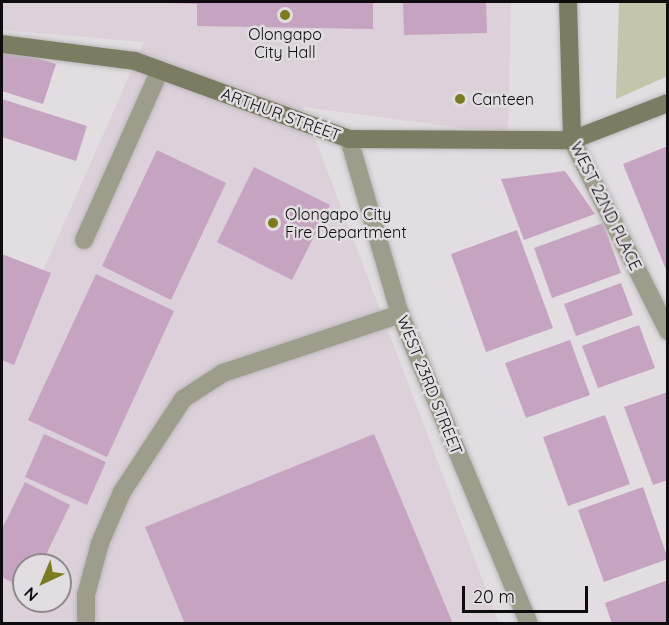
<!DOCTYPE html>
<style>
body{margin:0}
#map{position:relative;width:669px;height:625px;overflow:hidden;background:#e2dde1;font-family:Quicksand,sans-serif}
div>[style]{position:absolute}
.built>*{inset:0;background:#dcd0da}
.green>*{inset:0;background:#c4c5ab}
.building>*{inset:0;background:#c6a3c0}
.roads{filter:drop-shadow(0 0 2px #bcb7bb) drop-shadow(0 0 2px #bcb7bb)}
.lane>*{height:18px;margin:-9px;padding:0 9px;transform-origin:9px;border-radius:9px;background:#9c9d8b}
.street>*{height:18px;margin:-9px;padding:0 9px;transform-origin:9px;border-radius:9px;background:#9c9d8b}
.secondary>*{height:18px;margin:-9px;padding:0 9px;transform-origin:9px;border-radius:9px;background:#7c7c62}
.dots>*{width:16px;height:16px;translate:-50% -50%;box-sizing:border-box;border:3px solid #e2dde1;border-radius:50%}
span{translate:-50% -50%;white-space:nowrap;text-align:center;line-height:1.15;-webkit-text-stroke:5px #e2dde1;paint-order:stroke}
.poi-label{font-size:16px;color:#0e0c0e}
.left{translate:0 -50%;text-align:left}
.street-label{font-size:16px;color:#0e0c0e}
.frame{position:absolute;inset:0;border:3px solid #0e0c0e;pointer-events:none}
.north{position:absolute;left:12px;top:553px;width:60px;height:60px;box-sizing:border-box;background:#e2dde1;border:2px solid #8d898d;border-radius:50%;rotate:224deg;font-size:16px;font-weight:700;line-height:24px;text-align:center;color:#0e0c0e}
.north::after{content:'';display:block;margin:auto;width:21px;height:27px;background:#7c7b22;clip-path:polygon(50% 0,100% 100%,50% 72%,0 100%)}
.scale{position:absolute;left:462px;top:586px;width:126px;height:27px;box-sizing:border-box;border:3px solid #0e0c0e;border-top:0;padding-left:8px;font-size:18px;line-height:21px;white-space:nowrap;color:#0e0c0e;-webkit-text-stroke:4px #e2dde1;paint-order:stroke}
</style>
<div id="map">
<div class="built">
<i style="clip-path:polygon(evenodd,2px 2px,511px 2px,508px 134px,303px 107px,499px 623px,2px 623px,2px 364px,144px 42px,2px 30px,2px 2px,24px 565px,60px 565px,60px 601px,24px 601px,24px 565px)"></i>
</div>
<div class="green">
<i style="clip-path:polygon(619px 2px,667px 2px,668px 76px,616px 99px)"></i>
</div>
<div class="building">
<i style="clip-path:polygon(142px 2px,373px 2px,373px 29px,197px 26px,197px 4px)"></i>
<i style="clip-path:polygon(403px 2px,486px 2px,487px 33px,404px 35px)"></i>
<i style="clip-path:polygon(2px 47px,56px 64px,43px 104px,2px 91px)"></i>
<i style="clip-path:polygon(2px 99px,87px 126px,76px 161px,2px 137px)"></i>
<i style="clip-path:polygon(668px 146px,668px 272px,667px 272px,623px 164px)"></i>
<i style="clip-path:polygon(157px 150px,226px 183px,171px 300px,102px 266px)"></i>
<i style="clip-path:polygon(254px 167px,330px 205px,292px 280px,217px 242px)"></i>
<i style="clip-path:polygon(565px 171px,595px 214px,524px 240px,501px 179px)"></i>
<i style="clip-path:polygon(603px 223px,621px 273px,552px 298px,534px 248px)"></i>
<i style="clip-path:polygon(517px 230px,553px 328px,486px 352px,451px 254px)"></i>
<i style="clip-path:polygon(2px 254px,51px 273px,14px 365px,2px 360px)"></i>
<i style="clip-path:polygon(96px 274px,174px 311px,107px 457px,28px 420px)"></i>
<i style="clip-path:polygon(621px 283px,633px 315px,576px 336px,564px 304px)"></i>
<i style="clip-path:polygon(639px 325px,655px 368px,598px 388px,582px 346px)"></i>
<i style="clip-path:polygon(570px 340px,590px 395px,526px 418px,505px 363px)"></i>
<i style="clip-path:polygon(668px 392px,668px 480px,653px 485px,624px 407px)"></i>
<i style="clip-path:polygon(605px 415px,630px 484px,568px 506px,543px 437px)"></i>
<i style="clip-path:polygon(44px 434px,106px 462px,87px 505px,25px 477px)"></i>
<i style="clip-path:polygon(374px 434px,453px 624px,185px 624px,145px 527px)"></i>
<i style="clip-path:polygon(25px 482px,70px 505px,41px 565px,24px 565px,24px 589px,2px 577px,2px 529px)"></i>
<i style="clip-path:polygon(643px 487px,668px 559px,604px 582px,578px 510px)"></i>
<i style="clip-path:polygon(668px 580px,668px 624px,612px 624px,605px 603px)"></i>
</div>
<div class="roads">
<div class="lane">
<i style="left:86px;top:624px;width:29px;rotate:-90deg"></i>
<i style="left:86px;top:595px;width:54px;rotate:-74.9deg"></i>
<i style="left:100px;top:543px;width:56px;rotate:-66.7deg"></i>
<i style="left:122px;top:492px;width:111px;rotate:-56.7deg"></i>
<i style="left:183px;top:399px;width:48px;rotate:-33deg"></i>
<i style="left:223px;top:373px;width:187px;rotate:-18.4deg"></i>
</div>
<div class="street">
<i style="left:349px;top:139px;width:182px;rotate:73.8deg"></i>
<i style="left:400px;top:314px;width:336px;rotate:67.4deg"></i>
<i style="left:572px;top:140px;width:214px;rotate:63.3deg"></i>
<i style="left:84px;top:240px;width:186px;rotate:-65.9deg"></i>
</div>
<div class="secondary">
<i style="left:568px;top:2px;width:138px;rotate:88.3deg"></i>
<i style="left:2px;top:44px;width:134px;rotate:7.3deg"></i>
<i style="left:135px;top:61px;width:228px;rotate:20deg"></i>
<i style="left:349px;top:139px;width:223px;rotate:0.3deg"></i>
<i style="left:572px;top:140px;width:103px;rotate:-21.1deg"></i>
</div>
</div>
<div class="dots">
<i style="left:285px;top:15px;background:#7c7b22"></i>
<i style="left:460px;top:99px;background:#7c7b22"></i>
<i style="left:273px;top:223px;background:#7c7b22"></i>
</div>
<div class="poi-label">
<span style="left:285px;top:43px">Olongapo<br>City Hall</span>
<span class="left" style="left:472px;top:99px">Canteen</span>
<span class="left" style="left:285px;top:223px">Olongapo City<br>Fire Department</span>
</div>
<div class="street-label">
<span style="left:281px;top:114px;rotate:20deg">ARTHUR STREET</span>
<span style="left:606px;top:206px;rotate:64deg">WEST 22ND PLACE</span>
<span style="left:430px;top:385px;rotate:68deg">WEST 23RD STREET</span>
</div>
<div class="frame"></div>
<div class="north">N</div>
<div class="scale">20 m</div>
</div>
